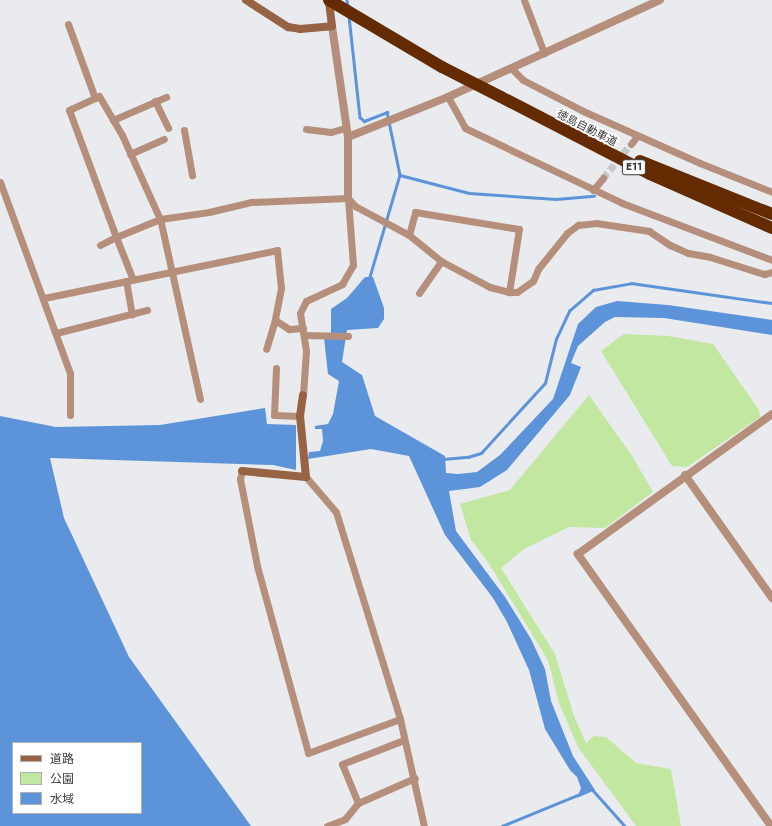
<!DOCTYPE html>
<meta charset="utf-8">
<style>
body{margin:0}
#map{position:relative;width:772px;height:826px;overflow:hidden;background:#e9ebee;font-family:Jost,"Noto Sans JP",sans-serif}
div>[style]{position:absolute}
.green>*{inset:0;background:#c1e7a1}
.water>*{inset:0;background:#5d94d9}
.stream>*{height:2.5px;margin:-1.25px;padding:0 1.25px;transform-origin:1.25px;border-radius:1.25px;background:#5d94d9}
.minor-tunnel>*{height:7px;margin-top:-3.5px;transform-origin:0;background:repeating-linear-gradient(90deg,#c6c8ca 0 7px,transparent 0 10.5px)}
.minor>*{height:7px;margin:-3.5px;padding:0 3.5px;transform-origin:3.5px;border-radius:3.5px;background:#b58f7b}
.tertiary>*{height:8px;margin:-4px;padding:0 4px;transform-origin:4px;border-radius:4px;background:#b58f7b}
.secondary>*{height:8px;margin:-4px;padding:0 4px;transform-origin:4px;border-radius:4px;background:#976345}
.motorway>*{height:12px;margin:-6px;padding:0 6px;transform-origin:6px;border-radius:6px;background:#642b01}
.motorway-bridge>*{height:12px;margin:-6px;padding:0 6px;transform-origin:6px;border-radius:6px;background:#642b01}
span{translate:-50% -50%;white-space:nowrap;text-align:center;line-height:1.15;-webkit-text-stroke:3.5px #fff;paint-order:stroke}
.shield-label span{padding:1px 3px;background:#fff;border:1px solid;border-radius:3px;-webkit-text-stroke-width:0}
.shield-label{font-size:10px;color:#3a3a3b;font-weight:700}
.street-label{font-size:11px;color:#3a3a3b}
.legend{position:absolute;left:12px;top:742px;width:130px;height:72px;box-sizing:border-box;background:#fff;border:1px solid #b0b0b1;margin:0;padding:5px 7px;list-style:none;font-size:12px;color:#3a3a3b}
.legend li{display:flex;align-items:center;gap:8px;height:20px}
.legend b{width:20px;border:1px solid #b0b0b1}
</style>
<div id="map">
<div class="green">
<i style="clip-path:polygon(624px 334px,668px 336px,713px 344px,759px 410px,760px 417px,687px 467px,672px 466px,601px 351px)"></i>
<i style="clip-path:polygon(589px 395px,632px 456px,653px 492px,605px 528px,569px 527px,524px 549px,501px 568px,555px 654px,574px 716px,586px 743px,594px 736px,606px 737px,636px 763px,671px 769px,681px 826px,636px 826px,578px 747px,559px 703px,548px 660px,488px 562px,471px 540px,460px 504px,510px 490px)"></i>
</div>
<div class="water">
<i style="clip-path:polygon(365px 277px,373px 277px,384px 308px,384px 319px,378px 328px,347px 330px,342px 362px,362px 375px,375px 416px,445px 456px,446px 473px,458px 474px,477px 472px,500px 455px,553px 399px,578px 324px,596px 307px,617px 301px,668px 305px,772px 320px,772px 335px,664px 318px,615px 317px,605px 322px,578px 346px,571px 363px,581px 367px,570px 395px,507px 470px,480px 487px,449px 491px,456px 531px,505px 597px,531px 639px,545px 669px,551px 701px,573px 756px,595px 790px,593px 791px,577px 798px,581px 788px,577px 777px,570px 770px,545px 729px,529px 670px,507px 622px,493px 598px,445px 535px,409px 456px,371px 449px,308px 459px,309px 452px,320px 451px,323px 441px,322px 429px,315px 429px,315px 426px,328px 424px,333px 414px,339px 381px,328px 374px,324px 338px,331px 338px,331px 309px,347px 298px)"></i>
<i style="clip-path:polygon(evenodd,265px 408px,267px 424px,296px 425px,296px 470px,273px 465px,50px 458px,64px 518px,129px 657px,251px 826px,0 826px,0 416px,56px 427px,160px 425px,265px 408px,13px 743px,141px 743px,141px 813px,13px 813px,13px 743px)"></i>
</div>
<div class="stream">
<i style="left:347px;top:0;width:7px;rotate:82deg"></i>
<i style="left:349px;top:16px;width:102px;rotate:83.8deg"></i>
<i style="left:360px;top:117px;width:6px;rotate:45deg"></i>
<i style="left:364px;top:121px;width:25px;rotate:-21deg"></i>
<i style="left:387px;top:112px;width:64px;rotate:78.3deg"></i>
<i style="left:400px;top:175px;width:106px;rotate:106.4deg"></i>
<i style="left:400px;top:175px;width:71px;rotate:14.6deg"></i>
<i style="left:469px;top:193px;width:87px;rotate:3.9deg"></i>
<i style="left:556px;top:199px;width:38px;rotate:-5deg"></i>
<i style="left:443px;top:459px;width:25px;rotate:-5deg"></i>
<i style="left:468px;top:457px;width:14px;rotate:-17deg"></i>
<i style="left:481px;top:453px;width:95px;rotate:-47.6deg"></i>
<i style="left:545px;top:383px;width:45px;rotate:-76deg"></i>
<i style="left:556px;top:339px;width:31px;rotate:-65deg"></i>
<i style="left:569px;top:311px;width:32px;rotate:-41deg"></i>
<i style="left:593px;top:290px;width:39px;rotate:-10deg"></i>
<i style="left:631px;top:283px;width:142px;rotate:8.1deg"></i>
<i style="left:592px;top:789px;width:50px;rotate:48.3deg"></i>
<i style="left:502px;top:826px;width:84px;rotate:-22.3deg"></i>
</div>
<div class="minor-tunnel">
<i style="left:603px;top:178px;width:44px;rotate:-50.5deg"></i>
</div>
<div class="minor">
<i style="left:524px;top:0;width:57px;rotate:69.3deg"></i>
<i style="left:68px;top:24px;width:79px;rotate:70deg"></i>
<i style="left:511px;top:68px;width:17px;rotate:45deg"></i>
<i style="left:523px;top:80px;width:68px;rotate:27.3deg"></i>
<i style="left:583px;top:111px;width:128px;rotate:24deg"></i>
<i style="left:700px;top:163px;width:78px;rotate:21.9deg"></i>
<i style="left:99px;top:96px;width:45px;rotate:59.5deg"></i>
<i style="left:122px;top:135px;width:92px;rotate:65.7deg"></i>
<i style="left:160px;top:219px;width:48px;rotate:157.8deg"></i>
<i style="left:116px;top:237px;width:135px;rotate:-110.3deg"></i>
<i style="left:69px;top:110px;width:33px;rotate:-25deg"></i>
<i style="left:448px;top:97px;width:35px;rotate:61deg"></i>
<i style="left:465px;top:128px;width:174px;rotate:25.5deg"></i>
<i style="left:622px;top:203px;width:160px;rotate:20.8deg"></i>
<i style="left:155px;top:101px;width:30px;rotate:64deg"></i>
<i style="left:113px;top:120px;width:58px;rotate:-23.5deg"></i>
<i style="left:306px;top:129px;width:25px;rotate:7deg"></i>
<i style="left:331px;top:132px;width:15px;rotate:-16deg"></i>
<i style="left:184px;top:130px;width:46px;rotate:79.9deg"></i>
<i style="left:631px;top:144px;width:10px;rotate:-53deg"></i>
<i style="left:130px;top:154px;width:37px;rotate:-24deg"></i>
<i style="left:0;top:182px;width:203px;rotate:69.9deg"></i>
<i style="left:70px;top:373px;width:42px;rotate:90deg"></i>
<i style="left:593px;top:190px;width:16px;rotate:-50deg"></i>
<i style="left:348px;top:198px;width:11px;rotate:49deg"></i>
<i style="left:355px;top:206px;width:61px;rotate:28.2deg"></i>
<i style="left:409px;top:235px;width:41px;rotate:39.1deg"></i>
<i style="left:441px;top:261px;width:55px;rotate:28deg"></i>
<i style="left:490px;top:287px;width:20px;rotate:15deg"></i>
<i style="left:509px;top:292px;width:8px"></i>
<i style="left:517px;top:292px;width:19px;rotate:-35deg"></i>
<i style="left:533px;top:281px;width:13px;rotate:-67deg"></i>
<i style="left:538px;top:269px;width:46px;rotate:-51.1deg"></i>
<i style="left:567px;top:233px;width:14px;rotate:-36deg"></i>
<i style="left:578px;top:225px;width:18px;rotate:-6deg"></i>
<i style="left:596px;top:223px;width:54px;rotate:8.6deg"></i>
<i style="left:649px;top:231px;width:25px;rotate:34deg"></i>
<i style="left:670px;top:245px;width:20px;rotate:24deg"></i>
<i style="left:688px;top:253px;width:22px;rotate:10deg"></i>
<i style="left:710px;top:257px;width:57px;rotate:17.5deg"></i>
<i style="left:764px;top:274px;width:8px;rotate:-14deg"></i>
<i style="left:409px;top:235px;width:24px;rotate:-75deg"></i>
<i style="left:415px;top:212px;width:105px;rotate:9.3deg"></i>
<i style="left:519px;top:229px;width:64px;rotate:99deg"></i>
<i style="left:100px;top:245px;width:18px;rotate:-27deg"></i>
<i style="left:116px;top:237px;width:46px;rotate:68.4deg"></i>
<i style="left:126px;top:281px;width:34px;rotate:80deg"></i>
<i style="left:419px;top:293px;width:39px;rotate:-55deg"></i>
<i style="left:44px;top:298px;width:238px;rotate:-11.6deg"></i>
<i style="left:277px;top:250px;width:38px;rotate:84deg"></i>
<i style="left:281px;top:288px;width:33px;rotate:101deg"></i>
<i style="left:275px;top:320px;width:30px;rotate:107deg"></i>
<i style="left:275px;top:320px;width:17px;rotate:33deg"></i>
<i style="left:289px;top:329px;width:14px;rotate:-4deg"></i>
<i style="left:56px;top:333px;width:94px;rotate:-14.2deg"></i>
<i style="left:304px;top:335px;width:44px;rotate:1.3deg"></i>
<i style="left:276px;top:368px;width:47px;rotate:92.4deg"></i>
<i style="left:274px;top:415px;width:26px;rotate:2deg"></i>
<i style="left:303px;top:395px;width:44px;rotate:-86.1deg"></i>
<i style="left:306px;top:351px;width:38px;rotate:-99deg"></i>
<i style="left:300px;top:313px;width:13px;rotate:-63deg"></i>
<i style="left:306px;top:301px;width:40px;rotate:-25deg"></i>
<i style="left:342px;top:284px;width:22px;rotate:-60deg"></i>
<i style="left:353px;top:265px;width:67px;rotate:-94.3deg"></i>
<i style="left:200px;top:399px;width:184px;rotate:-102.5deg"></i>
<i style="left:160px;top:219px;width:49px;rotate:-8.1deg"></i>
<i style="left:209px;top:212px;width:43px;rotate:-13.4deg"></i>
<i style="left:251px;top:202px;width:97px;rotate:-2.4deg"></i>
<i style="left:242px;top:471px;width:8px;rotate:104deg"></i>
<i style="left:240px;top:479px;width:89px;rotate:78.9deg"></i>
<i style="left:257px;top:566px;width:194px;rotate:74.7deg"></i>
<i style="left:308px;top:753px;width:98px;rotate:-20.3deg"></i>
<i style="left:306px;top:477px;width:46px;rotate:49.4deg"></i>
<i style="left:336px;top:512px;width:217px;rotate:72.8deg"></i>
<i style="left:400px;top:719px;width:110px;rotate:77.4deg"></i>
<i style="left:358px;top:803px;width:42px;rotate:-112.3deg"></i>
<i style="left:342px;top:764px;width:66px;rotate:-21.2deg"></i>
<i style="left:327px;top:826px;width:19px;rotate:-21deg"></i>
<i style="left:345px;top:819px;width:21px;rotate:-51deg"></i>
<i style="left:358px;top:803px;width:62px;rotate:-23.7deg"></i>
</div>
<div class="tertiary">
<i style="left:332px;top:26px;width:112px;rotate:81.8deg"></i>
<i style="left:348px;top:137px;width:61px;rotate:90deg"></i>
<i style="left:348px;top:137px;width:108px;rotate:-21.8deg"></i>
<i style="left:448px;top:97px;width:233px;rotate:-24.6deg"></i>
<i style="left:685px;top:475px;width:151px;rotate:54.7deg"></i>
<i style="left:771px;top:826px;width:334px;rotate:-125.4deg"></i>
<i style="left:578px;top:554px;width:239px;rotate:-35.8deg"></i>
</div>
<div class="secondary">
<i style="left:246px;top:0;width:50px;rotate:32.7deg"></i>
<i style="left:288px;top:27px;width:12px;rotate:9deg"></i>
<i style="left:300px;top:29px;width:32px;rotate:-5deg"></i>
<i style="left:332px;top:26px;width:26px;rotate:-97deg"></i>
<i style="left:242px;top:471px;width:64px;rotate:5.4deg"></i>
<i style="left:306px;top:477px;width:61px;rotate:-95.6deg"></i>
<i style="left:300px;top:416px;width:21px;rotate:-82deg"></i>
</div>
<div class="motorway">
<i style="left:501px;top:97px;width:168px;rotate:27.3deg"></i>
<i style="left:650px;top:174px;width:133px;rotate:23.9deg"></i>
<i style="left:640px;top:161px;width:142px;rotate:21.9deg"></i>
</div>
<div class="motorway-bridge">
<i style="left:329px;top:0;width:131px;rotate:30.7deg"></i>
<i style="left:442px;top:67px;width:66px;rotate:27deg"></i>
</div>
<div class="shield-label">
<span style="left:634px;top:167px">E11</span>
</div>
<div class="street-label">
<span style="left:587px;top:128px;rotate:27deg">徳島自動車道</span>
</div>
<ul class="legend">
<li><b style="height:5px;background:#976345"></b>道路</li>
<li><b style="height:11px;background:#c1e7a1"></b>公園</li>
<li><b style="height:11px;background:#5d94d9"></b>水域</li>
</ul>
</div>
